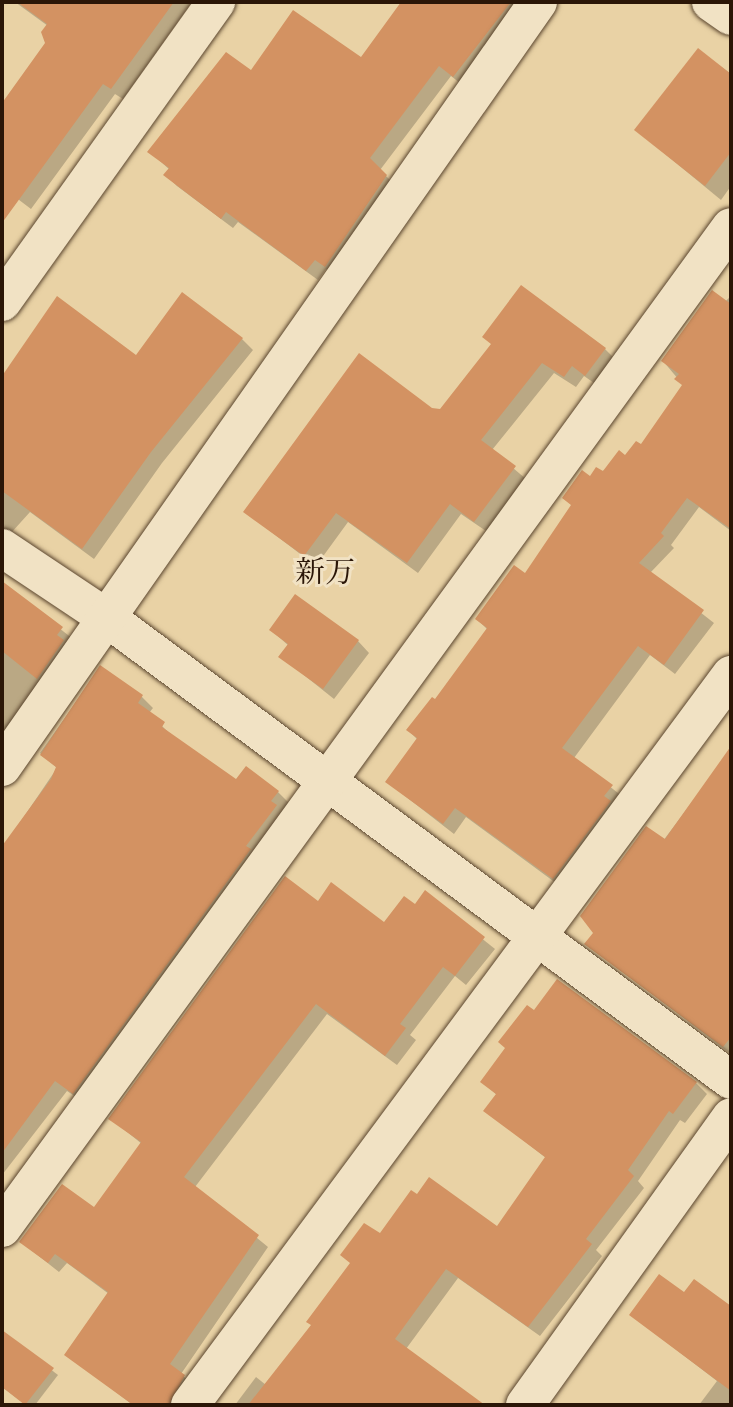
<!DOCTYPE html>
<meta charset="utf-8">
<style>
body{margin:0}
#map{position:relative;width:733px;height:1407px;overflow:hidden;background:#e9d2a5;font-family:Alegreya,"Noto Serif JP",serif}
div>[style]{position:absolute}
.shadow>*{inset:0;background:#0003}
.building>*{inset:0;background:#d39262}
.roads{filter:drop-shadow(0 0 2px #5a452e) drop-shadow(0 0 2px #5a452e)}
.minor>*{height:38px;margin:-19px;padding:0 19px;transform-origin:19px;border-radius:19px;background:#f1e2c4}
span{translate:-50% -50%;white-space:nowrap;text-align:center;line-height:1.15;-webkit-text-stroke:6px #f1e2c4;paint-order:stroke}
.quarter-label{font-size:30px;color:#2b1607}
.frame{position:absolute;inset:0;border:4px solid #2b1607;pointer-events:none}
</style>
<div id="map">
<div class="shadow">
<i style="clip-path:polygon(15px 2px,192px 2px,123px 99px,115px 94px,31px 209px,2px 187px,2px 106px,47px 43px,48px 26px)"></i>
<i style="clip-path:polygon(403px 2px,530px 2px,465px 87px,451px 76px,380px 170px,397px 187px,337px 277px,326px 269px,318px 280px,238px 222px,233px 228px,177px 186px,166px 175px,170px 170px,150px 152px,252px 72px,361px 59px)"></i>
<i style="clip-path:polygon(698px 50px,731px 74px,731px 186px,721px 200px,636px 130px)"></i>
<i style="clip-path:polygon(731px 296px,731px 531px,699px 507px,671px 545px,674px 548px,650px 573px,714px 623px,675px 674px,650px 655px,574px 758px,623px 797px,564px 889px,466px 817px,454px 834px,387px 782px,418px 740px,408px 730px,436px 702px,488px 630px,477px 619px,525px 575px,590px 479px,641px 447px,684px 386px,663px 361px)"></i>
<i style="clip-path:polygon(57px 298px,136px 357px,242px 339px,253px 350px,162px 463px,94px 559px,30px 512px,2px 543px,2px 379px)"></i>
<i style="clip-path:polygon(492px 345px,605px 349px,616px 360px,597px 385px,584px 376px,576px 387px,554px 373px,492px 450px,526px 479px,486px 531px,461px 514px,418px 573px,348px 522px,316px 566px,245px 512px,432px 410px,441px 410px)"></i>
<i style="clip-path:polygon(2px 583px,73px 639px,2px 738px)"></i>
<i style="clip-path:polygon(271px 630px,358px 641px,369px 653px,334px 699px,280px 656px,289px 646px)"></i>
<i style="clip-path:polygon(100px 668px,142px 697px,153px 708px,149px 713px,173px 737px,237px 781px,278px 792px,289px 803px,85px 1103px,67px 1091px,2px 1175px,2px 996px,15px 978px,2px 968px,2px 849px,57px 768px,40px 753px)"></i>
<i style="clip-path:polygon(731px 750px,731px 1054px,586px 944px)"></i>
<i style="clip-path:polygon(425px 893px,495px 949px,466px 985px,455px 976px,410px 1035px,416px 1040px,397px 1065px,327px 1014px,195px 1187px,268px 1247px,181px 1374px,195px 1387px,182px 1405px,133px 1405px,67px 1355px,109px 1294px,67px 1263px,59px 1272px,21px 1242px,94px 1209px,142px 1144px,111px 1119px,318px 903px,384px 924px,415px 906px)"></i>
<i style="clip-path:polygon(482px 1082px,696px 1083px,707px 1094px,685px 1123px,680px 1120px,638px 1181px,644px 1188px,596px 1250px,602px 1256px,540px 1336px,458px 1278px,406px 1349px,473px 1401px,470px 1405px,235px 1405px,256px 1377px,266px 1385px,380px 1236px,498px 1228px,546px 1158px,486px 1111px,497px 1095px)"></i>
<i style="clip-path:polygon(694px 1282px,731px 1307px,731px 1405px,699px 1405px,717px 1381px,631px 1315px,685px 1294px)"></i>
<i style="clip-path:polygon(2px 1332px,58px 1375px,35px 1405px,26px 1405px,2px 1387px)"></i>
</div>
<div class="building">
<i style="clip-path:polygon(17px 2px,174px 2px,111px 89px,103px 84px,2px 223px,2px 103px,45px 43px,41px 32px,47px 24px)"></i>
<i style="clip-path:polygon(401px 2px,511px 2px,453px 77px,439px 66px,370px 158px,387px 175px,325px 267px,315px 260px,306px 271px,226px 212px,221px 219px,163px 175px,169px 168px,147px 152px,226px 52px,251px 70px,293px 10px,361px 57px)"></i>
<i style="clip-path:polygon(698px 48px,731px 74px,731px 152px,705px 186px,634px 130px)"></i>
<i style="clip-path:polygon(521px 285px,606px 348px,585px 376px,572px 366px,564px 377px,542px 363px,481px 440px,516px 466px,474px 522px,450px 504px,407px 563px,336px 513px,304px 556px,243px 512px,359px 353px,432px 408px,440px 409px,491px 344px,482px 337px)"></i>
<i style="clip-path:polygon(712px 290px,731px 304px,731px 529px,687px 498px,661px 533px,664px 536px,639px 563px,704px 610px,664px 665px,638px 646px,562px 748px,613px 785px,604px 796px,611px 801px,553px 879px,455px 808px,443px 824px,385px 782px,417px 738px,406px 730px,432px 697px,435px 699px,487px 628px,475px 619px,514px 565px,525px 573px,571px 505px,562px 498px,582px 470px,590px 476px,596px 467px,603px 471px,619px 450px,625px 455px,636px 441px,641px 444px,682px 385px,674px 379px,679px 374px,661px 361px)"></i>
<i style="clip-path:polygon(182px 292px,243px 338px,151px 452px,82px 549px,2px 491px,2px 376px,57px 296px,136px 355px)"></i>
<i style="clip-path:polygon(2px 581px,63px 627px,57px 635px,64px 640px,37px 679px,2px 651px)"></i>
<i style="clip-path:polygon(295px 594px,359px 640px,323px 689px,278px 657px,288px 644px,269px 630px)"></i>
<i style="clip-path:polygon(100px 665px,143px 695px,138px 703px,165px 722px,162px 727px,236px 779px,246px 766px,279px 791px,271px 801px,277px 805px,246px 846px,251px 849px,73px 1094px,55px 1081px,2px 1153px,2px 846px,51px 779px,56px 767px,40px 755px)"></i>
<i style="clip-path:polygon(731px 746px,731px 1037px,723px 1047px,584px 944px,593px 933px,580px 916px,646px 826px,665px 839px)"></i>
<i style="clip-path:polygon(285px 876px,318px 901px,331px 882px,384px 922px,404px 896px,415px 904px,425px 890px,485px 937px,455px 976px,443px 967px,400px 1024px,406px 1028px,385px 1056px,316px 1004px,184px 1177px,259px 1235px,170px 1364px,185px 1375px,169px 1405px,133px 1405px,64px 1355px,108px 1292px,55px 1254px,48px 1263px,19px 1242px,62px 1184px,94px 1207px,141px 1142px,108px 1119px)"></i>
<i style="clip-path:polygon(557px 979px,697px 1082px,673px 1114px,669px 1111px,628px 1170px,634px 1176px,586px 1239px,592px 1244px,528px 1327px,446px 1269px,395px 1339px,485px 1405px,248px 1405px,311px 1325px,306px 1322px,350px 1263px,340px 1255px,364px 1223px,380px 1233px,411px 1190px,417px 1194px,429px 1177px,497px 1226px,545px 1157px,483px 1111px,496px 1094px,480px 1082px,505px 1048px,498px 1042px,527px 1005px,534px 1010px)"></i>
<i style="clip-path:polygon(659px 1274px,684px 1292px,694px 1279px,731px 1306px,731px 1391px,629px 1315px)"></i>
<i style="clip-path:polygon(2px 1330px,54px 1368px,25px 1405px,2px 1387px)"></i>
</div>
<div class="roads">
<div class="minor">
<i style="left:711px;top:2px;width:24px;rotate:35deg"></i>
<i style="left:2px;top:302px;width:369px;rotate:-54.5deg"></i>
<i style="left:2px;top:548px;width:126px;rotate:33.7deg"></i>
<i style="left:107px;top:618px;width:776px;rotate:36.52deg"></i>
<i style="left:2px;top:767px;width:934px;rotate:-54.98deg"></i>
<i style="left:2px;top:1228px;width:1238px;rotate:-53.94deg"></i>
<i style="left:190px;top:1405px;width:909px;rotate:-53.46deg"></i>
<i style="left:525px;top:1405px;width:354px;rotate:-54.4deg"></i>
</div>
</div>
<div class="quarter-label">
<span style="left:325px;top:572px">新万</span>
</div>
<div class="frame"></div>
</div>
